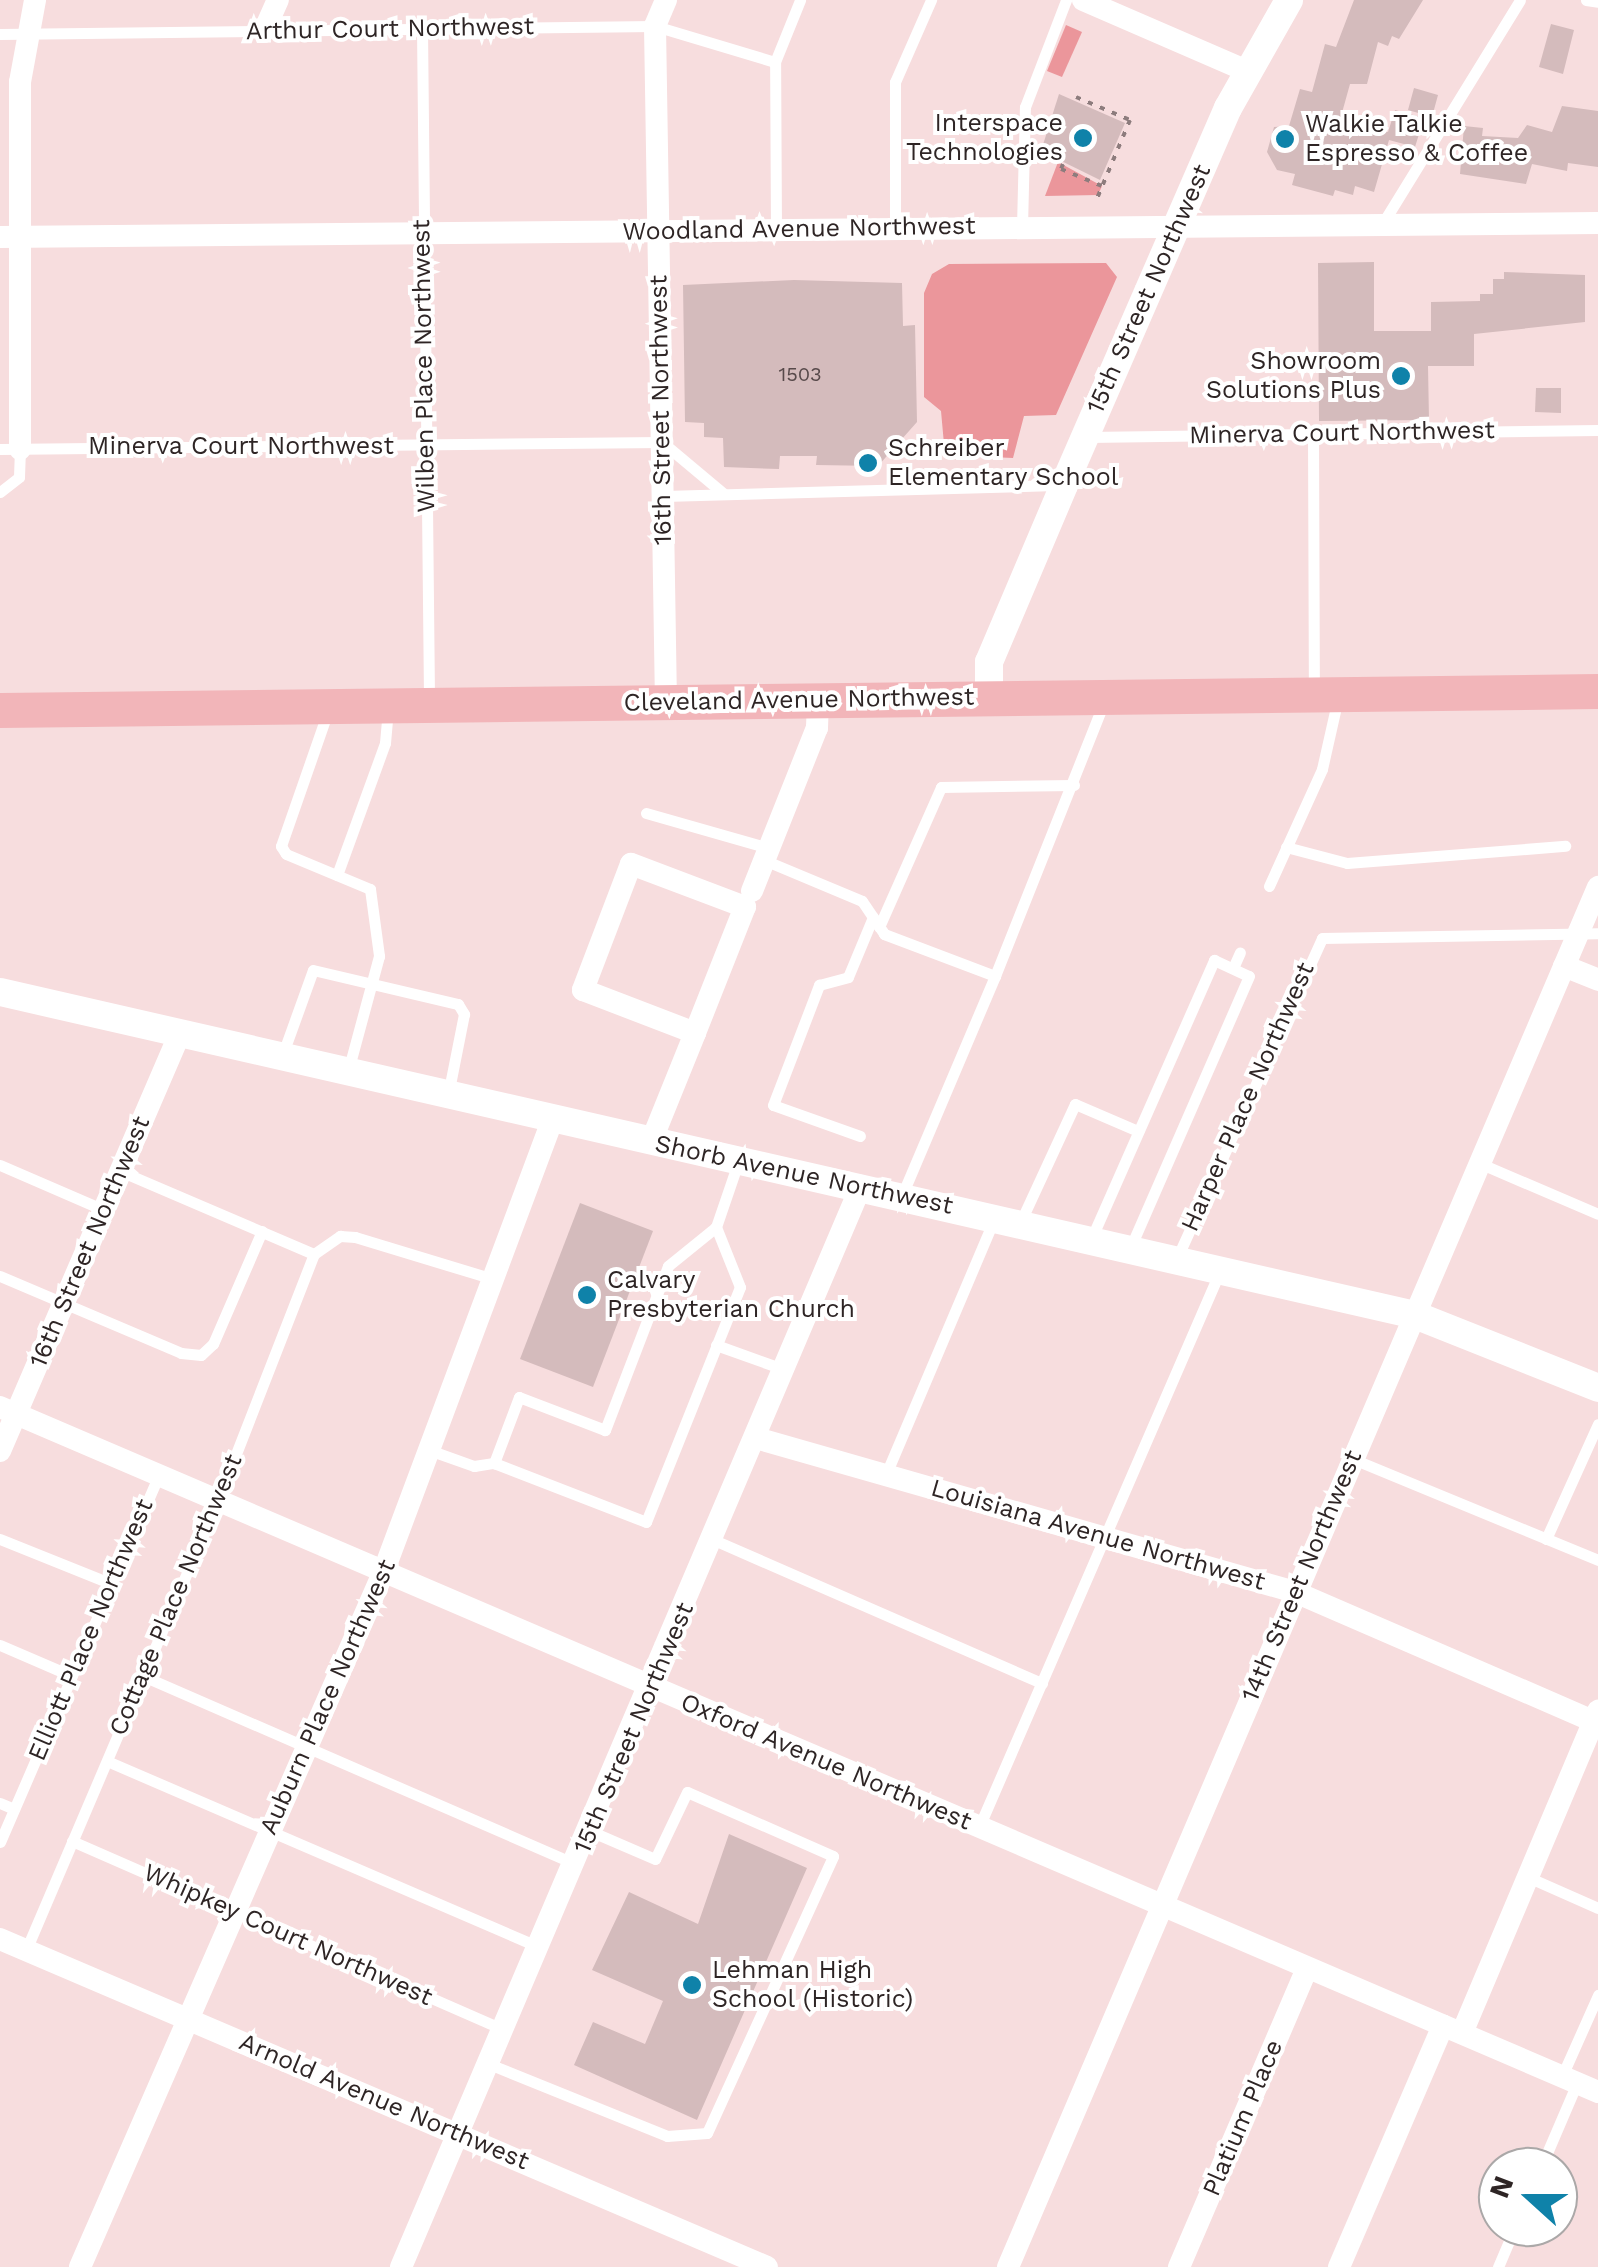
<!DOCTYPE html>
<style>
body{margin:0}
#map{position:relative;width:1598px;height:2267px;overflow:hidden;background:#f7ddde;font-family:"Work Sans",sans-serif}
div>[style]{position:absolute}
.green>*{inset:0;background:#eb969b}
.building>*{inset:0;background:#d4bbbc}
.path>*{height:4px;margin-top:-2px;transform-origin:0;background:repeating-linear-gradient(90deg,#8d7c7d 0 5px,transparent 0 13px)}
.service>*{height:11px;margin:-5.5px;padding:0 5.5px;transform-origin:5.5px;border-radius:5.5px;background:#fff}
.minor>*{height:22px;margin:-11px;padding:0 11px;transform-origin:11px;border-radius:11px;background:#fff}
.tertiary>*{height:28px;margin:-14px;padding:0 14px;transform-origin:14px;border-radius:14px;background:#fff}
.primary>*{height:35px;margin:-17.5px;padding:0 17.5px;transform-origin:17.5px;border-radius:17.5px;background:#f2b5b9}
.dots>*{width:28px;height:28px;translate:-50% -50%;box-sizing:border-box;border:5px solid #fff;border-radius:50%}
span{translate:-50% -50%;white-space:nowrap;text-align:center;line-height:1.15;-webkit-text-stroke:8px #fff;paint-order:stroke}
.number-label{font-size:20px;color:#584a4b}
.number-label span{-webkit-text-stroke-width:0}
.street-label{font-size:25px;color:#2e2525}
.poi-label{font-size:25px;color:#2e2525}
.right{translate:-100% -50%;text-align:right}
.left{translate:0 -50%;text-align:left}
.north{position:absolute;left:1478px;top:2147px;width:100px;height:100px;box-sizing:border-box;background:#fff;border:2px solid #aba8a8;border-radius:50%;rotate:291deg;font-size:28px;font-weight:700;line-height:40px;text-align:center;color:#2e2525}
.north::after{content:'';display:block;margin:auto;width:35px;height:45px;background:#0f82a9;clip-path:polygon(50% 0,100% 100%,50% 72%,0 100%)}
</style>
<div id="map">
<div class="green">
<i style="clip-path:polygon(1066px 25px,1082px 32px,1062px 77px,1047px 71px)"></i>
<i style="clip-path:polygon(1058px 162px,1102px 186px,1098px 195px,1045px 196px)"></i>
<i style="clip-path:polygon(1106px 263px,1117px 277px,1056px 415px,1024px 416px,1013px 458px,945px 455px,941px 411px,924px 397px,924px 293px,932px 274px,949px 264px)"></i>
</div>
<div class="building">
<i style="clip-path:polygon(1354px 0,1423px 0,1399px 39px,1392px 36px,1388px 46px,1378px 42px,1367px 84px,1350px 84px,1340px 120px,1388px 132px,1395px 110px,1424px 118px,1415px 147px,1389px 140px,1374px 192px,1355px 186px,1353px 195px,1335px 190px,1333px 196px,1292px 185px,1295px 174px,1277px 170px,1267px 152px,1274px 127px,1289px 126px,1300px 89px,1312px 92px,1325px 44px,1336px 47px)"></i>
<i style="clip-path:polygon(1551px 24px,1574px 30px,1563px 74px,1539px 67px)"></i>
<i style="clip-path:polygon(1414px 88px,1438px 95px,1432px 117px,1408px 110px)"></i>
<i style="clip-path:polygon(1059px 94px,1125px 123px,1100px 180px,1041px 151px)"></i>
<i style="clip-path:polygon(1562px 106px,1598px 111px,1598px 167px,1568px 163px,1567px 171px,1532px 164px,1526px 184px,1460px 174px,1464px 126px,1483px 128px,1482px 136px,1518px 138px,1527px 125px,1552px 132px)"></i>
<i style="clip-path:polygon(1374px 262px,1374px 331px,1431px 331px,1431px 302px,1480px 301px,1480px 294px,1493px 294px,1493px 279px,1504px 279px,1504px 272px,1585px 275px,1585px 322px,1474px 334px,1474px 366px,1428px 366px,1429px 420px,1319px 421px,1318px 263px)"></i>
<i style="clip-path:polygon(794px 280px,902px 283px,903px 326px,915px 325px,917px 422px,878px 466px,816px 465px,817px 456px,780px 456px,779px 469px,724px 467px,723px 438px,704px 437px,704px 423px,685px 422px,683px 285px)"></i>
<i style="clip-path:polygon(1536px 388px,1561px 388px,1561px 413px,1535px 412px)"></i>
<i style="clip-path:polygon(580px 1203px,653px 1231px,593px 1387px,520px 1359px)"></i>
<i style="clip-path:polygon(729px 1834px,807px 1868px,697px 2120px,574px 2065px,593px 2022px,645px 2044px,663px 2001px,592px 1970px,629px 1892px,698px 1924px)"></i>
</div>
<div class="path">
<i style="left:1076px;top:97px;width:59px;rotate:23.1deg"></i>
<i style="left:1130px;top:120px;width:88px;rotate:112.8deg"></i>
<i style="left:1063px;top:164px;width:5px;rotate:112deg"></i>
<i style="left:1061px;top:169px;width:44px;rotate:22.5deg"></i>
</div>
<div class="service">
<i style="left:1586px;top:0;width:12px;rotate:9deg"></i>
<i style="left:422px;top:28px;width:673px;rotate:89.4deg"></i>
<i style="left:0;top:34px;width:655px;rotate:-0.7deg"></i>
<i style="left:655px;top:26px;width:125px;rotate:16.7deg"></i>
<i style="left:1381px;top:226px;width:265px;rotate:-58.4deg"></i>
<i style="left:1022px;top:227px;width:120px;rotate:-88.6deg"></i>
<i style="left:1025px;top:107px;width:115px;rotate:-69deg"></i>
<i style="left:895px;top:229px;width:147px;rotate:-90deg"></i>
<i style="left:895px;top:82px;width:90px;rotate:-66.3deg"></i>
<i style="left:776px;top:231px;width:169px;rotate:-90.3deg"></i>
<i style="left:775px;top:62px;width:67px;rotate:-68deg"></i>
<i style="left:1313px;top:433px;width:256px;rotate:89.8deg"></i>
<i style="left:1087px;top:437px;width:511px;rotate:-0.78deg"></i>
<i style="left:0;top:449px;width:662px;rotate:-0.61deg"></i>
<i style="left:662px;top:442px;width:81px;rotate:40deg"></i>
<i style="left:0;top:492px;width:24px;rotate:-38deg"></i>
<i style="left:19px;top:477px;width:28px;rotate:-88deg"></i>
<i style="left:664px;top:496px;width:400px;rotate:-1.6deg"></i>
<i style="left:328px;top:711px;width:143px;rotate:109.2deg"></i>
<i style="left:281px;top:846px;width:9px;rotate:58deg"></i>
<i style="left:286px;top:854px;width:91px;rotate:22.6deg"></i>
<i style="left:370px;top:889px;width:68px;rotate:82.3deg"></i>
<i style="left:379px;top:956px;width:119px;rotate:105.1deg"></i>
<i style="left:646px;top:813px;width:128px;rotate:15.9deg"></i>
<i style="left:1286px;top:847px;width:63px;rotate:14.7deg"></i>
<i style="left:1347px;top:863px;width:219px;rotate:-4.5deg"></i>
<i style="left:764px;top:860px;width:106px;rotate:22.7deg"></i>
<i style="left:862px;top:901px;width:40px;rotate:56deg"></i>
<i style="left:884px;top:934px;width:119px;rotate:20.7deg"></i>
<i style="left:995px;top:976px;width:238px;rotate:113deg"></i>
<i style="left:337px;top:875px;width:140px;rotate:-70deg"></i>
<i style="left:385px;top:743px;width:35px;rotate:-85deg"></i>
<i style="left:1269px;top:886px;width:128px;rotate:-65.6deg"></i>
<i style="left:1322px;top:769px;width:73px;rotate:-77.3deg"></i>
<i style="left:879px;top:927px;width:153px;rotate:-66.1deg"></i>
<i style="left:941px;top:787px;width:133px;rotate:-0.9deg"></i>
<i style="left:1233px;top:968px;width:17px;rotate:-66deg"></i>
<i style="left:995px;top:976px;width:295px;rotate:-68.3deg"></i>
<i style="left:282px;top:1056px;width:91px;rotate:-70.2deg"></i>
<i style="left:313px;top:970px;width:149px;rotate:13.2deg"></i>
<i style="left:458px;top:1004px;width:12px;rotate:59deg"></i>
<i style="left:464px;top:1014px;width:83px;rotate:101.2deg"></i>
<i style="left:860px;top:1136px;width:92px;rotate:-160.4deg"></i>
<i style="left:773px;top:1105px;width:129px;rotate:-69deg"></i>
<i style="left:819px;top:985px;width:30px;rotate:-15deg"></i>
<i style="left:848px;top:977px;width:65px;rotate:-67.4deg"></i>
<i style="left:1479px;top:1163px;width:129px;rotate:23.2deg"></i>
<i style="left:0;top:1165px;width:113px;rotate:23.4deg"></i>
<i style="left:120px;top:1171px;width:211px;rotate:23.2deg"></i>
<i style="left:1020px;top:1223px;width:131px;rotate:-65.2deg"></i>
<i style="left:1075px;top:1104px;width:69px;rotate:23.2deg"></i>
<i style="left:716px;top:1227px;width:62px;rotate:140.9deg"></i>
<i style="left:668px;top:1266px;width:176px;rotate:111deg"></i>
<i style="left:605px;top:1430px;width:92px;rotate:-159deg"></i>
<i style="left:519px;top:1397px;width:71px;rotate:110.7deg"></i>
<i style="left:494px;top:1463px;width:163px;rotate:21.2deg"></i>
<i style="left:646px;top:1522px;width:253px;rotate:-68.2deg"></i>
<i style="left:740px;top:1287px;width:65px;rotate:-111.8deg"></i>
<i style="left:716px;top:1227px;width:71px;rotate:-71.1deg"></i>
<i style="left:1092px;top:1237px;width:303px;rotate:-66.2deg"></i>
<i style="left:1214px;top:960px;width:38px;rotate:25deg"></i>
<i style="left:1249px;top:976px;width:297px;rotate:113.6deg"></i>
<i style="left:1177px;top:1258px;width:351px;rotate:-65.6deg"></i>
<i style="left:1322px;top:938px;width:276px;rotate:-1deg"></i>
<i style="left:0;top:1276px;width:197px;rotate:23deg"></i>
<i style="left:181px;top:1353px;width:20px;rotate:6deg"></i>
<i style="left:201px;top:1355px;width:16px;rotate:-43deg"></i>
<i style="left:213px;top:1344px;width:123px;rotate:-66.6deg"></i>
<i style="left:716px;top:1345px;width:71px;rotate:19.7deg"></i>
<i style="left:429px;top:1450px;width:48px;rotate:19.6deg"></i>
<i style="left:474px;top:1466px;width:20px;rotate:-9deg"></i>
<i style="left:1353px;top:1459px;width:265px;rotate:22.4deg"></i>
<i style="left:886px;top:1474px;width:276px;rotate:-67deg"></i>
<i style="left:0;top:1539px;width:121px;rotate:21.9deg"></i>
<i style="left:1546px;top:1539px;width:126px;rotate:-65.7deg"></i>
<i style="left:714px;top:1540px;width:358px;rotate:23.6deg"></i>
<i style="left:0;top:1645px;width:78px;rotate:23.3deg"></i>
<i style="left:143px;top:1676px;width:472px;rotate:23.5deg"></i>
<i style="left:107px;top:1761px;width:470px;rotate:23.3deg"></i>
<i style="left:0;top:1803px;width:15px;rotate:23deg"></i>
<i style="left:979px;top:1827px;width:606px;rotate:-66.57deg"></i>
<i style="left:72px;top:1841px;width:472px;rotate:23.6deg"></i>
<i style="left:0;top:1842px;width:401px;rotate:-66.6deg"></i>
<i style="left:1530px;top:1878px;width:74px;rotate:23.8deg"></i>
<i style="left:26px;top:1950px;width:489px;rotate:-66.9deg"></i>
<i style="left:218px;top:1500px;width:264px;rotate:-68.7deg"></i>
<i style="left:314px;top:1254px;width:32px;rotate:-35deg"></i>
<i style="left:340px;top:1236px;width:15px;rotate:4deg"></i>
<i style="left:355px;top:1237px;width:144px;rotate:16.9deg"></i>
<i style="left:489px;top:2064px;width:192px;rotate:22deg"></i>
<i style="left:667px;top:2136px;width:40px;rotate:-4.3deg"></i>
<i style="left:707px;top:2133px;width:304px;rotate:-65.5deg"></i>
<i style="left:833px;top:1856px;width:159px;rotate:-156.3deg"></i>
<i style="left:687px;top:1792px;width:74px;rotate:115.5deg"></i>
<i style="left:655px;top:1859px;width:71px;rotate:-156.7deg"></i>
<i style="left:1562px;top:2076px;width:89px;rotate:-66deg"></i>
<i style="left:1541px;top:2167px;width:91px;rotate:-66.8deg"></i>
<i style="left:1498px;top:2267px;width:43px;rotate:-67deg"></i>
</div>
<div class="minor">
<i style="left:666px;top:0;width:28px;rotate:113deg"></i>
<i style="left:655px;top:26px;width:676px;rotate:89.07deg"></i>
<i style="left:1083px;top:0;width:179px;rotate:23.4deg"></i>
<i style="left:264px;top:31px;width:34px;rotate:-66deg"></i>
<i style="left:0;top:237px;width:1598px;rotate:-0.5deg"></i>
<i style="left:20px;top:449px;width:367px;rotate:-90deg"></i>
<i style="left:20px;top:82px;width:83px;rotate:-79.6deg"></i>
<i style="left:752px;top:891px;width:175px;rotate:-68.3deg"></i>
<i style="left:817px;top:728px;width:28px;rotate:-88deg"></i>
<i style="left:1564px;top:966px;width:37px;rotate:22deg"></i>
<i style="left:651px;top:1142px;width:118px;rotate:-68deg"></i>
<i style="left:695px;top:1033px;width:136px;rotate:-68.4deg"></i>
<i style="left:745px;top:907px;width:122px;rotate:-159.3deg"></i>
<i style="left:631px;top:864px;width:135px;rotate:110.9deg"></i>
<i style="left:583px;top:990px;width:120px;rotate:21deg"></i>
<i style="left:0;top:1407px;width:1739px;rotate:23.2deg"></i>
<i style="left:756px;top:1438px;width:561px;rotate:15.95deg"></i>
<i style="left:1295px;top:1592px;width:330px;rotate:23.4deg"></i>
<i style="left:0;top:1451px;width:455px;rotate:-66.7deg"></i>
<i style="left:0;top:1939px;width:834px;rotate:23.15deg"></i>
<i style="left:1462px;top:2033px;width:350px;rotate:-67.1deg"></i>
<i style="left:80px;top:2267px;width:757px;rotate:-66.41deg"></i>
<i style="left:383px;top:1573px;width:485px;rotate:-69.5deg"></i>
<i style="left:401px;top:2267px;width:1175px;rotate:-66.95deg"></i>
<i style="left:1008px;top:2267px;width:1501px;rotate:-66.85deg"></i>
<i style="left:1179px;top:2267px;width:325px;rotate:-66.8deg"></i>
<i style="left:1339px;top:2267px;width:263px;rotate:-66.7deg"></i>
</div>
<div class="tertiary">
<i style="left:989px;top:697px;width:35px;rotate:-90deg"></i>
<i style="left:989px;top:662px;width:192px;rotate:-67deg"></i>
<i style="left:1064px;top:485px;width:411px;rotate:-66.5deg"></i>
<i style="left:1228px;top:108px;width:124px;rotate:-60.5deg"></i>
<i style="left:0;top:992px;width:1451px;rotate:12.86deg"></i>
<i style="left:1415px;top:1315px;width:197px;rotate:21.7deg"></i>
</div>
<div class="primary">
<i style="left:0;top:710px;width:1598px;rotate:-0.68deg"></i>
</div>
<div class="dots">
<i style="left:1083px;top:138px;background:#0f82a9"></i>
<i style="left:1285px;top:139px;background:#0f82a9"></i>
<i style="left:1401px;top:376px;background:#0f82a9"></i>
<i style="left:868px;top:463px;background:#0f82a9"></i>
<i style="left:587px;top:1295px;background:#0f82a9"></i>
<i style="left:692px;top:1985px;background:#0f82a9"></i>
</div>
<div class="number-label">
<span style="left:800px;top:374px">1503</span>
</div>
<div class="street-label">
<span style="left:390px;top:29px;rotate:-1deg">Arthur Court Northwest</span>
<span style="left:799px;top:229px;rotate:-1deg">Woodland Avenue Northwest</span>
<span style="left:1149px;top:289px;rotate:-66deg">15th Street Northwest</span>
<span style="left:424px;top:366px;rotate:-91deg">Wilben Place Northwest</span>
<span style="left:661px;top:410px;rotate:-91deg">16th Street Northwest</span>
<span style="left:1342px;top:433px;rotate:-1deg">Minerva Court Northwest</span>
<span style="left:241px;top:446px">Minerva Court Northwest</span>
<span style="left:799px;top:700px;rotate:-1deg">Cleveland Avenue Northwest</span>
<span style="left:1248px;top:1097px;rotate:-66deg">Harper Place Northwest</span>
<span style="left:804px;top:1175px;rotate:12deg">Shorb Avenue Northwest</span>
<span style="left:90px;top:1242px;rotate:-67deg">16th Street Northwest</span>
<span style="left:1098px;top:1535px;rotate:16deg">Louisiana Avenue Northwest</span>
<span style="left:1302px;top:1576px;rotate:-67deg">14th Street Northwest</span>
<span style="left:176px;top:1595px;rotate:-67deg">Cottage Place Northwest</span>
<span style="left:91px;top:1630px;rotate:-67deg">Elliott Place Northwest</span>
<span style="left:328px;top:1697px;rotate:-66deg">Auburn Place Northwest</span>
<span style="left:634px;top:1728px;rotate:-67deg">15th Street Northwest</span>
<span style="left:826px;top:1762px;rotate:23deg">Oxford Avenue Northwest</span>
<span style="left:288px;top:1935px;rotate:24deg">Whipkey Court Northwest</span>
<span style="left:384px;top:2102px;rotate:23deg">Arnold Avenue Northwest</span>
<span style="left:1243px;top:2118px;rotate:-67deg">Platium Place</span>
</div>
<div class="poi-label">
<span class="right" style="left:1063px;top:138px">Interspace<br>Technologies</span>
<span class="left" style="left:1305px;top:139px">Walkie Talkie<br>Espresso &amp; Coffee</span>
<span class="right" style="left:1381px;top:376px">Showroom<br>Solutions Plus</span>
<span class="left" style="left:888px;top:463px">Schreiber<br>Elementary School</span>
<span class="left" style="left:607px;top:1295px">Calvary<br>Presbyterian Church</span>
<span class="left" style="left:712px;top:1985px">Lehman High<br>School (Historic)</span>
</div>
<div class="north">N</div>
</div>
